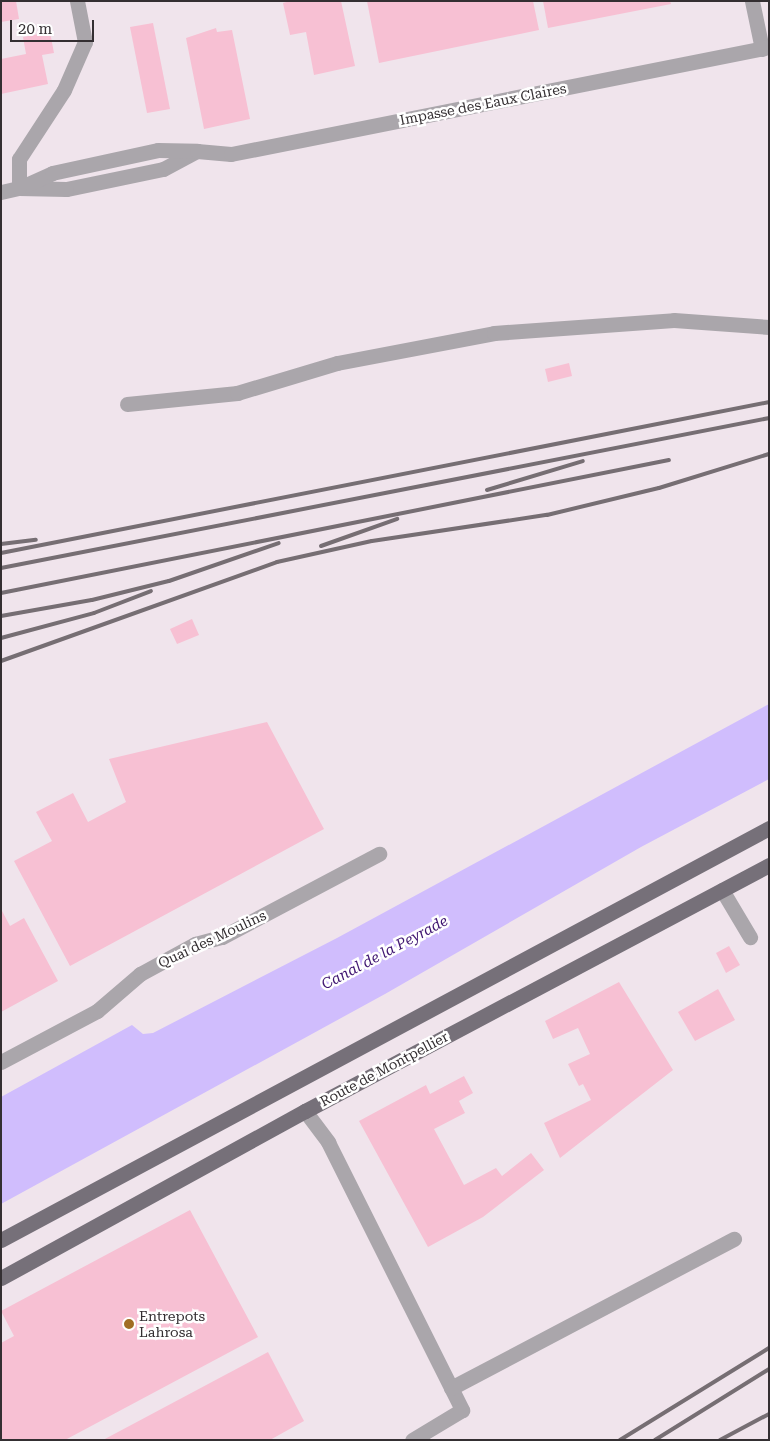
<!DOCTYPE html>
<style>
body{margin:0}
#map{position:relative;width:770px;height:1441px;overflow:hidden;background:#f0e4ec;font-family:"Roboto Serif",serif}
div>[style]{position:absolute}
.water>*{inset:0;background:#d0bdfd}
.building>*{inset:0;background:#f7c0d3}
.minor>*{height:15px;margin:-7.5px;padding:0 7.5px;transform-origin:7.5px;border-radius:7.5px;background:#aaa6ab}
.major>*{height:15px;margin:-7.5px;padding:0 7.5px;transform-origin:7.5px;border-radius:7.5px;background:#767079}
.rail>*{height:4px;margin:-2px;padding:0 2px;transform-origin:2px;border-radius:2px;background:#766e73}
.dots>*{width:14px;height:14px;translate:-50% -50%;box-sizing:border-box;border:2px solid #fff;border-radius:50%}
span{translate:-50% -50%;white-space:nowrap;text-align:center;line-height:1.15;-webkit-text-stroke:5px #fff;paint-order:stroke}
.street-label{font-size:14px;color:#342f32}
.poi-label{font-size:14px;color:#342f32}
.left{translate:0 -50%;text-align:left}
.water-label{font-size:15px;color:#3f1571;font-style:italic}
.frame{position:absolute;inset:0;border:2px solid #342f32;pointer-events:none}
.scale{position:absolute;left:10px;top:20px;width:84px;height:22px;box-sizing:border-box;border:2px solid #342f32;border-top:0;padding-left:6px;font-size:15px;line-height:18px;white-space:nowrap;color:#342f32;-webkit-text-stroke:4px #fff;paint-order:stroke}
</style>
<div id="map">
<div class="water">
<i style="clip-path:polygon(769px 704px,769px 779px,641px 847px,385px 994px,1px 1204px,1px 1097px,132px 1025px,143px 1034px,153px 1033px,337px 938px)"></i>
</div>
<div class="building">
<i style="clip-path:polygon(1px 1px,16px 1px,19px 19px,1px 22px)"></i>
<i style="clip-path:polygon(290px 1px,341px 1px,355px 66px,314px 75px,306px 32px,290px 35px,283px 3px)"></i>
<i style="clip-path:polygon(367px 1px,533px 1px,539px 30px,379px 63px)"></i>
<i style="clip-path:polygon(543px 1px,670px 1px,671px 4px,548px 28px)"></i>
<i style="clip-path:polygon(153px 23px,170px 109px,147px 113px,130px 27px)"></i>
<i style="clip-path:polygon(216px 28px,217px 32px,232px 30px,250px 119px,204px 129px,186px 38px)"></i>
<i style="clip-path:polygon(50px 32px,54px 53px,42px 55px,48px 84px,1px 94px,1px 59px,26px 54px,23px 37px)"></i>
<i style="clip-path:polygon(569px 363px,572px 376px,548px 382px,545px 369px)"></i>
<i style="clip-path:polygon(192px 619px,199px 635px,177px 644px,170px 629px)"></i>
<i style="clip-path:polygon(267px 722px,324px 829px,70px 966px,14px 861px,52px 841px,36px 812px,73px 793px,88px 822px,126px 802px,109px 759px)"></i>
<i style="clip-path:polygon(1px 909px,10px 926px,24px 918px,58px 981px,1px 1012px)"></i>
<i style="clip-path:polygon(729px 946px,740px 965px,726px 973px,716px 953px)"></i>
<i style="clip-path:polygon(619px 982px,673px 1070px,560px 1158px,544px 1123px,591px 1100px,583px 1084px,579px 1086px,568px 1064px,590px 1054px,578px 1028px,553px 1039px,545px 1021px)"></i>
<i style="clip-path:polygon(718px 989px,735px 1020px,695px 1041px,678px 1012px)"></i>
<i style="clip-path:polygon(464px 1076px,473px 1093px,459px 1101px,465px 1113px,434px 1129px,464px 1185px,496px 1168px,502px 1176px,531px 1153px,544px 1170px,483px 1217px,428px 1247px,359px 1121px,426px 1085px,430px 1094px)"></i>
<i style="clip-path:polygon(190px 1210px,258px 1337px,65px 1440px,1px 1440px,1px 1343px,14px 1336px,1px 1311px)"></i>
<i style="clip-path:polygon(268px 1352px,304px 1421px,270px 1440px,103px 1440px)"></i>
</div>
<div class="minor">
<i style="left:752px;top:1px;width:49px;rotate:78.2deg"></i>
<i style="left:197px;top:151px;width:38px;rotate:152deg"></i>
<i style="left:163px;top:169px;width:99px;rotate:168.3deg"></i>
<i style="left:66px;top:189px;width:47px;rotate:-178.8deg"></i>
<i style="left:19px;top:188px;width:36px;rotate:-24deg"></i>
<i style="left:52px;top:173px;width:108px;rotate:-12.2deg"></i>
<i style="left:158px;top:150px;width:39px;rotate:1deg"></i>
<i style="left:197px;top:151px;width:34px;rotate:5deg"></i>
<i style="left:231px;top:154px;width:549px;rotate:-11.25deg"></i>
<i style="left:1px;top:192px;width:18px;rotate:-13deg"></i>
<i style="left:19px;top:188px;width:29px;rotate:-90deg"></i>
<i style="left:19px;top:159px;width:82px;rotate:-56.9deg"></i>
<i style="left:64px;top:90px;width:52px;rotate:-66.4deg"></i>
<i style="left:85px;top:42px;width:42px;rotate:-101deg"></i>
<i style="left:127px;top:404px;width:111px;rotate:-5.7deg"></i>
<i style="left:237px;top:393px;width:104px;rotate:-16.7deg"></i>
<i style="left:337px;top:363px;width:160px;rotate:-10.8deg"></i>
<i style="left:494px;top:333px;width:180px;rotate:-4.1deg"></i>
<i style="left:674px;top:320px;width:95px;rotate:4.2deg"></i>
<i style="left:722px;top:890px;width:55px;rotate:59.2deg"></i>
<i style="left:1px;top:1062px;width:109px;rotate:-28deg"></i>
<i style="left:97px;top:1011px;width:57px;rotate:-40.7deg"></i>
<i style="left:140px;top:974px;width:63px;rotate:-28.6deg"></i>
<i style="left:195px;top:944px;width:28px;rotate:-15deg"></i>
<i style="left:222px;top:937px;width:178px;rotate:-27.9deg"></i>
<i style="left:305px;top:1111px;width:39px;rotate:53deg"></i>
<i style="left:328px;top:1142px;width:300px;rotate:63.4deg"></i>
<i style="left:462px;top:1410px;width:58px;rotate:149deg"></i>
<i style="left:451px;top:1388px;width:320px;rotate:-27.8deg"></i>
</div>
<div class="major">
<i style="left:1px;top:1240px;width:872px;rotate:-28.21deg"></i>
<i style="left:1px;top:1278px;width:347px;rotate:-28.8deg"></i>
<i style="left:305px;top:1111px;width:525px;rotate:-27.93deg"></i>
</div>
<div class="rail">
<i style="left:487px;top:490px;width:100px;rotate:-16.8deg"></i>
<i style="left:1px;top:544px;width:35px;rotate:-7deg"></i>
<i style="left:321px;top:546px;width:81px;rotate:-19.6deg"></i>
<i style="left:1px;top:553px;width:783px;rotate:-11.12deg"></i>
<i style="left:1px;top:568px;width:783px;rotate:-11.05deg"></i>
<i style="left:1px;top:593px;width:681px;rotate:-11.26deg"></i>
<i style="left:1px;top:616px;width:92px;rotate:-10deg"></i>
<i style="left:92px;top:600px;width:79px;rotate:-13.9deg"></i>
<i style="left:169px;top:581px;width:116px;rotate:-19.1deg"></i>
<i style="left:1px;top:638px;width:96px;rotate:-15deg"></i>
<i style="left:94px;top:613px;width:61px;rotate:-21.1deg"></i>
<i style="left:1px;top:661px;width:293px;rotate:-19.7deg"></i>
<i style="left:277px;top:562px;width:97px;rotate:-12.5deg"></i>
<i style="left:372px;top:541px;width:177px;rotate:-8.5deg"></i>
<i style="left:547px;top:515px;width:115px;rotate:-13.6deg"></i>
<i style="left:659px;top:488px;width:115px;rotate:-17.2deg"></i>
<i style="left:620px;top:1440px;width:175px;rotate:-31.7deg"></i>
<i style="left:655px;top:1440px;width:134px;rotate:-31.9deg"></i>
<i style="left:720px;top:1440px;width:55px;rotate:-28deg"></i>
</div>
<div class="dots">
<i style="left:129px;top:1324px;background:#a16e24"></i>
</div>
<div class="street-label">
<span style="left:483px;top:104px;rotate:-11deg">Impasse des Eaux Claires</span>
<span style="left:212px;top:939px;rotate:-25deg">Quai des Moulins</span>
<span style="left:384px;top:1069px;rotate:-28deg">Route de Montpellier</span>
</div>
<div class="poi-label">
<span class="left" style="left:139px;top:1324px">Entrepots<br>Lahrosa</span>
</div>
<div class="water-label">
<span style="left:385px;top:953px;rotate:-28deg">Canal de la Peyrade</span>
</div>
<div class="frame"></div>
<div class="scale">20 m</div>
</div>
